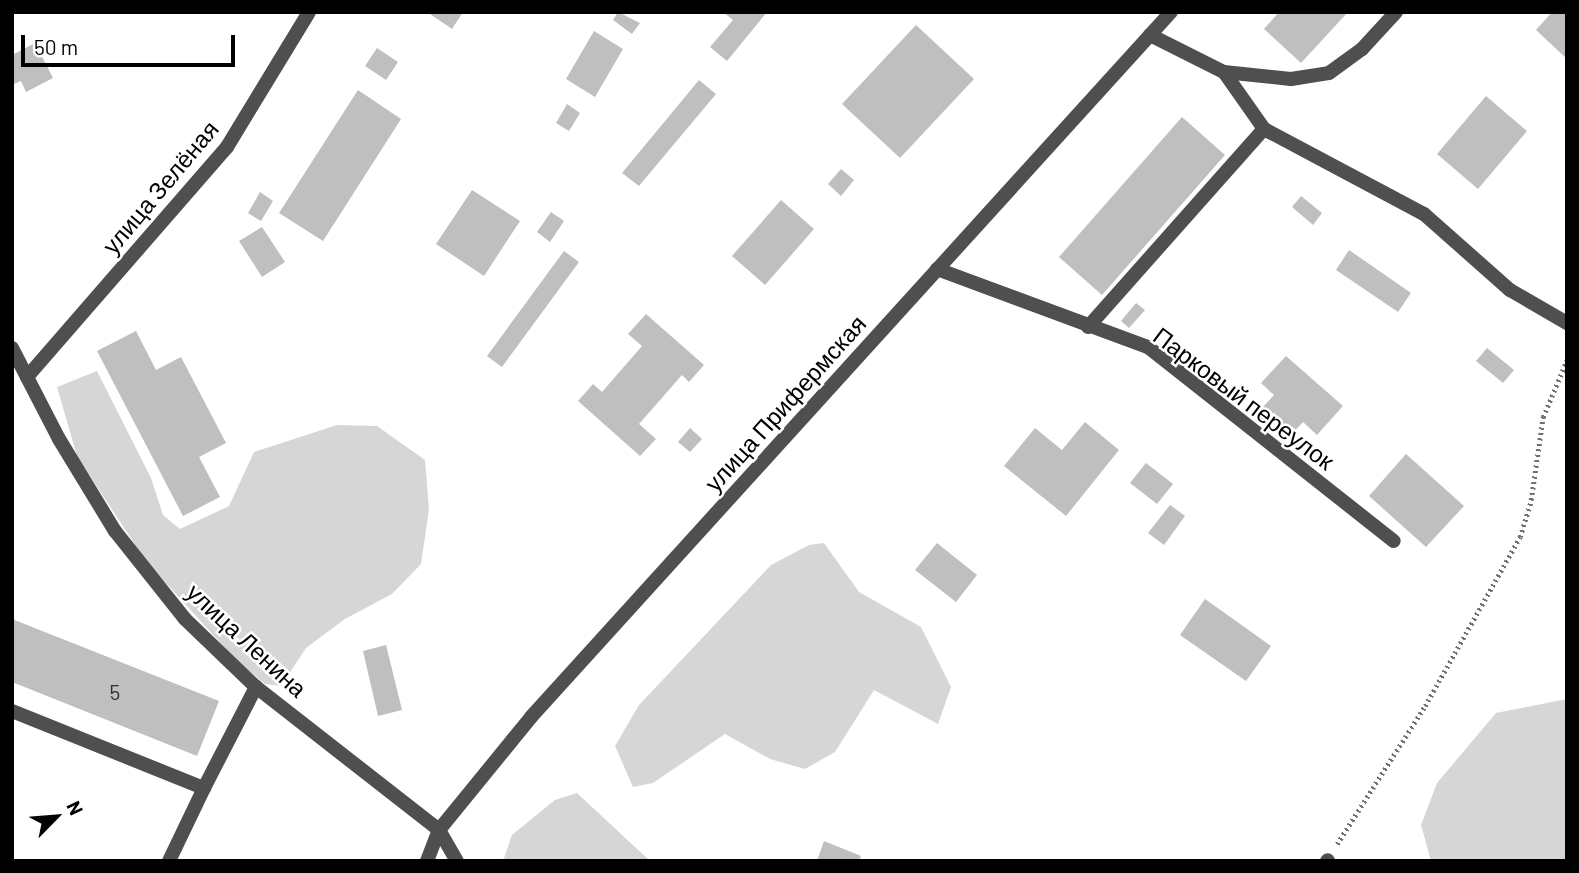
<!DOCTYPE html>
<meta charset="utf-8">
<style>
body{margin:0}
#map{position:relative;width:1579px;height:873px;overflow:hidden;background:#fff;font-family:Barlow,sans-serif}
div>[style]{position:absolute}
.green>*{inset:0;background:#d6d6d6}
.building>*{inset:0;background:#bfbfbf}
.path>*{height:4.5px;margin-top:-2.25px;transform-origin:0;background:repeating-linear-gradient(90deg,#717171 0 2px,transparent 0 5.5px)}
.service>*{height:14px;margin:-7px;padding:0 7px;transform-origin:7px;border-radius:7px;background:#4f4f4f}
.minor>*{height:14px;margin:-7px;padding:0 7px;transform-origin:7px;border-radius:7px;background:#4f4f4f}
.tertiary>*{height:14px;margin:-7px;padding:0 7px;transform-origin:7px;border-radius:7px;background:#4f4f4f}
span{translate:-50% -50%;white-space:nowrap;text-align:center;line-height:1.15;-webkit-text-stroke:5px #fff;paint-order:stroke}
.number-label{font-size:21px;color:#303030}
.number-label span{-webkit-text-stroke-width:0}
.street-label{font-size:24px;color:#000}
.frame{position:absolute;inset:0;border:14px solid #000;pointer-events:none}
.north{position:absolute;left:21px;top:782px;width:70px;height:70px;-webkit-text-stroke:5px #fff;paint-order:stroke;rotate:65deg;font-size:19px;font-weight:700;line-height:28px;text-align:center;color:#000}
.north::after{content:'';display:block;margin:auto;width:24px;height:32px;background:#000;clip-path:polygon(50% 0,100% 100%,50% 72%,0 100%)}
.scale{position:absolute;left:21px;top:35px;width:214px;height:32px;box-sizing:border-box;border:4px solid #000;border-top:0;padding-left:9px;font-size:21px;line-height:24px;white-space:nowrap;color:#000;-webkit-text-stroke:5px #fff;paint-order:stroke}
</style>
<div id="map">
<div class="green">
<i style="clip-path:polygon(97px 371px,151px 478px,163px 515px,180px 529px,229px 506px,254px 452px,337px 425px,377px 426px,425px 460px,429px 509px,421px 564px,392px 594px,345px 619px,306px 648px,281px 686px,265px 684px,236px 660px,145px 560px,77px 456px,57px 387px)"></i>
<i style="clip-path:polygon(824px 543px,859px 592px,921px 627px,951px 687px,938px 724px,874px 690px,835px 752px,805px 769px,770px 759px,725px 734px,653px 783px,633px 787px,615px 746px,639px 705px,771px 565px,809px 545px)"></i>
<i style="clip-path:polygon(1567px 699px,1567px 861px,1431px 861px,1421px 825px,1437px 783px,1496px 713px)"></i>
<i style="clip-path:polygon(577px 793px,650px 861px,503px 861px,512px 835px,555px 800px)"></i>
</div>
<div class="building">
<i style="clip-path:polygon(427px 12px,463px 12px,452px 29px)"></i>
<i style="clip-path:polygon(618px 12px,640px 23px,632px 34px,613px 20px)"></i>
<i style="clip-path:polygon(723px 12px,767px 12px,727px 61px,710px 47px,733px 20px)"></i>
<i style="clip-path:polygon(1279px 12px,1348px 12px,1301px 63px,1264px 29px)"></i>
<i style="clip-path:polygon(1552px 12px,1567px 12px,1567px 59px,1536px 30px)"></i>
<i style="clip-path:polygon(916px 25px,974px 79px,900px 158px,842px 104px)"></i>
<i style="clip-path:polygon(594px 31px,623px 49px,595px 97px,566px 79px)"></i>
<i style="clip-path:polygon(35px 43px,53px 78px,26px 92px,21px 81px,12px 85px,12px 55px)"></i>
<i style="clip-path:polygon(377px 48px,398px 62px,386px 80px,365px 66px)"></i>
<i style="clip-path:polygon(699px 80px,716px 94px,639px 186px,622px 173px)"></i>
<i style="clip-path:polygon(358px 90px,401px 119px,323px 241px,279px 213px)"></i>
<i style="clip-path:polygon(1486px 96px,1527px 131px,1478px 189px,1437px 154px)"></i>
<i style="clip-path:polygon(567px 104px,580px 113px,569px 131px,556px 123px)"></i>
<i style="clip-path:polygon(1182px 117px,1225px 155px,1102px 295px,1059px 257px)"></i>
<i style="clip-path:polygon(841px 169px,854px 180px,841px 196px,828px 184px)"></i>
<i style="clip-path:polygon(472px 190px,520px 221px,484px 276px,436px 244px)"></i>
<i style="clip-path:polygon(260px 192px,273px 201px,261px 221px,248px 213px)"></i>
<i style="clip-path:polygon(1301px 196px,1322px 213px,1313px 225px,1292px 207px)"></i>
<i style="clip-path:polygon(781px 200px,814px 229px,765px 285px,732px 256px)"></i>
<i style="clip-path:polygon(551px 212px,564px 221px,550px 242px,537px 232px)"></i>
<i style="clip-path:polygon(262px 227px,285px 262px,262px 277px,239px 241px)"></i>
<i style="clip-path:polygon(1349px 250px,1411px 293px,1398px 312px,1336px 270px)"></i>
<i style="clip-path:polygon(564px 251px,579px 262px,502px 367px,487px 356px)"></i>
<i style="clip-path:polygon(1136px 303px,1145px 310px,1129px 328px,1121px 321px)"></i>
<i style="clip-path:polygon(646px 314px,704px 365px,689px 382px,682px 375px,639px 424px,656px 439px,640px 456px,578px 401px,593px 384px,602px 392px,642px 346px,628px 334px)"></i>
<i style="clip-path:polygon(136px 331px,156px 370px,181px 357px,226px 443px,199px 457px,220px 497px,183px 516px,97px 351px)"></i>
<i style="clip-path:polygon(1487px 348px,1514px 370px,1503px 383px,1476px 361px)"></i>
<i style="clip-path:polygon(1286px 356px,1343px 406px,1317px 435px,1303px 422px,1292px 434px,1262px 408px,1274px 395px,1261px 383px)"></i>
<i style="clip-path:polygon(1085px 422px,1119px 450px,1066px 516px,1004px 466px,1035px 428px,1062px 450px)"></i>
<i style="clip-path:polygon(690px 428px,702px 439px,690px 452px,678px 442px)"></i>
<i style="clip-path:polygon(1406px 454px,1464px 506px,1426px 547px,1369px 496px)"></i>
<i style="clip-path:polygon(1146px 463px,1173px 484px,1157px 504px,1130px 483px)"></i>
<i style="clip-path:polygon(1170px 505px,1185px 516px,1164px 545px,1148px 533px)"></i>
<i style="clip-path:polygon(937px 543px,977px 575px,956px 602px,915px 570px)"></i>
<i style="clip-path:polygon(1205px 599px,1271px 646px,1246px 681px,1180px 635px)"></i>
<i style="clip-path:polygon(12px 619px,219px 701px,197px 756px,12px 682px)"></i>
<i style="clip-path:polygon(386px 645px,402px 710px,378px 716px,363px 651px)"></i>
<i style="clip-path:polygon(824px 841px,861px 856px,859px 861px,817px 861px)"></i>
</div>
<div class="path">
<i style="left:1337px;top:844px;width:164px;rotate:-57.5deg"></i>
<i style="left:1425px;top:706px;width:194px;rotate:-60.7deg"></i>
<i style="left:1520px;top:537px;width:39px;rotate:-73deg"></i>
<i style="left:1531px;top:500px;width:84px;rotate:-81.8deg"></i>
<i style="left:1543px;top:417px;width:62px;rotate:-67.2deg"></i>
</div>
<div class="service">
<i style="left:1150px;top:35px;width:83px;rotate:26.6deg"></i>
<i style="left:1224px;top:72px;width:67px;rotate:6deg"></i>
<i style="left:1291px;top:79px;width:38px;rotate:-9deg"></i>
<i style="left:1329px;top:73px;width:41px;rotate:-36deg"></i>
<i style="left:1362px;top:49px;width:50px;rotate:-47.4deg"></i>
<i style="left:1224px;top:72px;width:70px;rotate:54.9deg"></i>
<i style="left:1264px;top:129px;width:181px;rotate:28deg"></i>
<i style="left:1424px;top:214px;width:115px;rotate:41.5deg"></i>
<i style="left:1510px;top:290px;width:66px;rotate:30.1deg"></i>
<i style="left:1088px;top:327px;width:265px;rotate:-48.4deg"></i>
<i style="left:12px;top:711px;width:207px;rotate:21.9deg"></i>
<i style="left:204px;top:788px;width:114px;rotate:-62.8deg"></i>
<i style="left:169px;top:861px;width:81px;rotate:-64.4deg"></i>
<i style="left:427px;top:861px;width:33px;rotate:-69deg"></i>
<i style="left:1327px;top:861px;width:1px;rotate:-45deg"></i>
</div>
<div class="minor">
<i style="left:937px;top:269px;width:225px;rotate:20.3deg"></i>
<i style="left:1148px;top:347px;width:313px;rotate:38.3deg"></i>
<i style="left:12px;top:348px;width:102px;rotate:62.7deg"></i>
<i style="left:59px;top:439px;width:108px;rotate:58.7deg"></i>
<i style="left:115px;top:531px;width:112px;rotate:51.5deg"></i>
<i style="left:185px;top:619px;width:98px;rotate:43.8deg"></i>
<i style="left:256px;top:687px;width:232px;rotate:38deg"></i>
<i style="left:439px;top:830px;width:146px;rotate:-50.8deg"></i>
<i style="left:531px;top:717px;width:952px;rotate:-47.77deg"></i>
<i style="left:27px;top:377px;width:305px;rotate:-49deg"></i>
<i style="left:227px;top:147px;width:158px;rotate:-58.7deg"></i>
</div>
<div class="tertiary">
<i style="left:439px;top:830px;width:36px;rotate:60deg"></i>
</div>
<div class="number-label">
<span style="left:115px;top:692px">5</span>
</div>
<div class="street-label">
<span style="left:160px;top:187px;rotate:-50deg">улица Зелёная</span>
<span style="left:1244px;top:398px;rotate:37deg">Парковый переулок</span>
<span style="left:785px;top:403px;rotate:-48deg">улица Прифермская</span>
<span style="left:247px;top:640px;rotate:43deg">улица Ленина</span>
</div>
<div class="frame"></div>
<div class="north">N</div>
<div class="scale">50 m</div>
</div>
